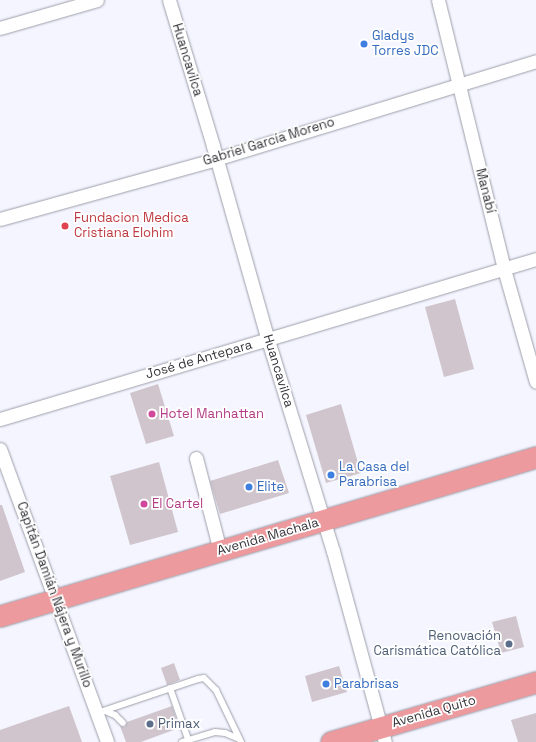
<!DOCTYPE html>
<meta charset="utf-8">
<style>
body{margin:0}
#map{position:relative;width:536px;height:742px;overflow:hidden;background:#f4f5ff;font-family:"Space Grotesk",sans-serif}
div>[style]{position:absolute}
.building>*{inset:0;background:#d0c5cc}
.roads{filter:drop-shadow(0 0 1px #9d9ea9) drop-shadow(0 0 1px #9d9ea9)}
.service>*{height:6px;margin:-3px;padding:0 3px;transform-origin:3px;border-radius:3px;background:#fff}
.minor>*{height:13px;margin:-6.5px;padding:0 6.5px;transform-origin:6.5px;border-radius:6.5px;background:#fff}
.primary>*{height:21px;margin:-10.5px;padding:0 10.5px;transform-origin:10.5px;border-radius:10.5px;background:#ec9a9e}
.dots>*{width:11px;height:11px;translate:-50% -50%;box-sizing:border-box;border:2px solid #fff;border-radius:50%}
span{translate:-50% -50%;white-space:nowrap;text-align:center;line-height:1.15;-webkit-text-stroke:3.5px #fff;paint-order:stroke}
.shop-label{font-size:13px;color:#366cbe}
.left{translate:0 -50%;text-align:left}
.street-label{font-size:13px;color:#343439}
.health-label{font-size:13px;color:#be3a42}
.hotel-label{font-size:13px;color:#b23c85}
.service-label{font-size:13px;color:#4e5e75}
.right{translate:-100% -50%;text-align:right}
</style>
<div id="map">
<div class="building">
<i style="clip-path:polygon(455px 299px,474px 369px,444px 377px,425px 307px)"></i>
<i style="clip-path:polygon(158px 384px,174px 436px,146px 444px,130px 393px)"></i>
<i style="clip-path:polygon(341px 404px,361px 473px,326px 483px,306px 415px)"></i>
<i style="clip-path:polygon(278px 460px,289px 493px,220px 514px,210px 481px)"></i>
<i style="clip-path:polygon(159px 462px,178px 532px,130px 545px,110px 476px)"></i>
<i style="clip-path:polygon(0 505px,2px 505px,25px 572px,0 581px)"></i>
<i style="clip-path:polygon(516px 616px,524px 647px,501px 653px,492px 622px)"></i>
<i style="clip-path:polygon(174px 663px,180px 680px,167px 685px,161px 668px)"></i>
<i style="clip-path:polygon(339px 666px,347px 692px,312px 702px,305px 676px)"></i>
<i style="clip-path:polygon(69px 706px,82px 742px,0 742px,0 730px)"></i>
<i style="clip-path:polygon(172px 706px,179px 728px,141px 742px,126px 742px,120px 726px,125px 727px,127px 722px)"></i>
<i style="clip-path:polygon(536px 713px,536px 742px,518px 742px,511px 720px)"></i>
</div>
<div class="roads">
<div class="service">
<i style="left:170px;top:688px;width:57px;rotate:70.6deg"></i>
<i style="left:105px;top:711px;width:11px;rotate:22deg"></i>
<i style="left:115px;top:715px;width:11px;rotate:45deg"></i>
<i style="left:97px;top:713px;width:107px;rotate:-18.6deg"></i>
<i style="left:198px;top:679px;width:6px;rotate:-9deg"></i>
<i style="left:204px;top:678px;width:17px;rotate:45deg"></i>
<i style="left:216px;top:690px;width:58px;rotate:64.3deg"></i>
<i style="left:182px;top:742px;width:34px;rotate:-17deg"></i>
<i style="left:215px;top:732px;width:10px;rotate:6deg"></i>
<i style="left:225px;top:733px;width:15px;rotate:23deg"></i>
</div>
<div class="minor">
<i style="left:169px;top:0;width:152px;rotate:73.2deg"></i>
<i style="left:213px;top:146px;width:202px;rotate:74.2deg"></i>
<i style="left:268px;top:340px;width:221px;rotate:72.9deg"></i>
<i style="left:333px;top:551px;width:198px;rotate:74.8deg"></i>
<i style="left:438px;top:0;width:277px;rotate:76.2deg"></i>
<i style="left:504px;top:269px;width:117px;rotate:74.2deg"></i>
<i style="left:0;top:28px;width:101px;rotate:-16.1deg"></i>
<i style="left:0;top:219px;width:224px;rotate:-15.5deg"></i>
<i style="left:216px;top:159px;width:335px;rotate:-17deg"></i>
<i style="left:0;top:419px;width:559px;rotate:-16.62deg"></i>
<i style="left:0;top:449px;width:312px;rotate:69.9deg"></i>
<i style="left:196px;top:458px;width:96px;rotate:75.5deg"></i>
</div>
<div class="primary">
<i style="left:0;top:616px;width:559px;rotate:-16.52deg"></i>
<i style="left:331px;top:742px;width:214px;rotate:-16.3deg"></i>
</div>
</div>
<div class="dots">
<i style="left:364px;top:44px;background:#3f7fe0"></i>
<i style="left:65px;top:226px;background:#e0444e"></i>
<i style="left:152px;top:414px;background:#d1479c"></i>
<i style="left:331px;top:475px;background:#3f7fe0"></i>
<i style="left:249px;top:487px;background:#3f7fe0"></i>
<i style="left:144px;top:504px;background:#d1479c"></i>
<i style="left:509px;top:644px;background:#5c6f8a"></i>
<i style="left:326px;top:684px;background:#3f7fe0"></i>
<i style="left:150px;top:724px;background:#5c6f8a"></i>
</div>
<div class="shop-label">
<span class="left" style="left:372px;top:44px">Gladys<br>Torres JDC</span>
<span class="left" style="left:339px;top:475px">La Casa del<br>Parabrisa</span>
<span class="left" style="left:257px;top:487px">Elite</span>
<span class="left" style="left:334px;top:684px">Parabrisas</span>
</div>
<div class="street-label">
<span style="left:187px;top:60px;rotate:73deg">Huancavilca</span>
<span style="left:269px;top:142px;rotate:-17deg">Gabriel García Moreno</span>
<span style="left:485px;top:191px;rotate:76deg">Manabí</span>
<span style="left:199px;top:360px;rotate:-16deg">José de Antepara</span>
<span style="left:278px;top:371px;rotate:73deg">Huancavilca</span>
<span style="left:268px;top:537px;rotate:-16deg">Avenida Machala</span>
<span style="left:54px;top:595px;rotate:70deg">Capitán Damián Nájera y Murillo</span>
<span style="left:434px;top:712px;rotate:-16deg">Avenida Quito</span>
</div>
<div class="health-label">
<span class="left" style="left:74px;top:226px">Fundacion Medica<br>Cristiana Elohim</span>
</div>
<div class="hotel-label">
<span class="left" style="left:160px;top:414px">Hotel Manhattan</span>
<span class="left" style="left:152px;top:504px">El Cartel</span>
</div>
<div class="service-label">
<span class="right" style="left:501px;top:644px">Renovación<br>Carismática Católica</span>
<span class="left" style="left:158px;top:724px">Primax</span>
</div>
</div>
